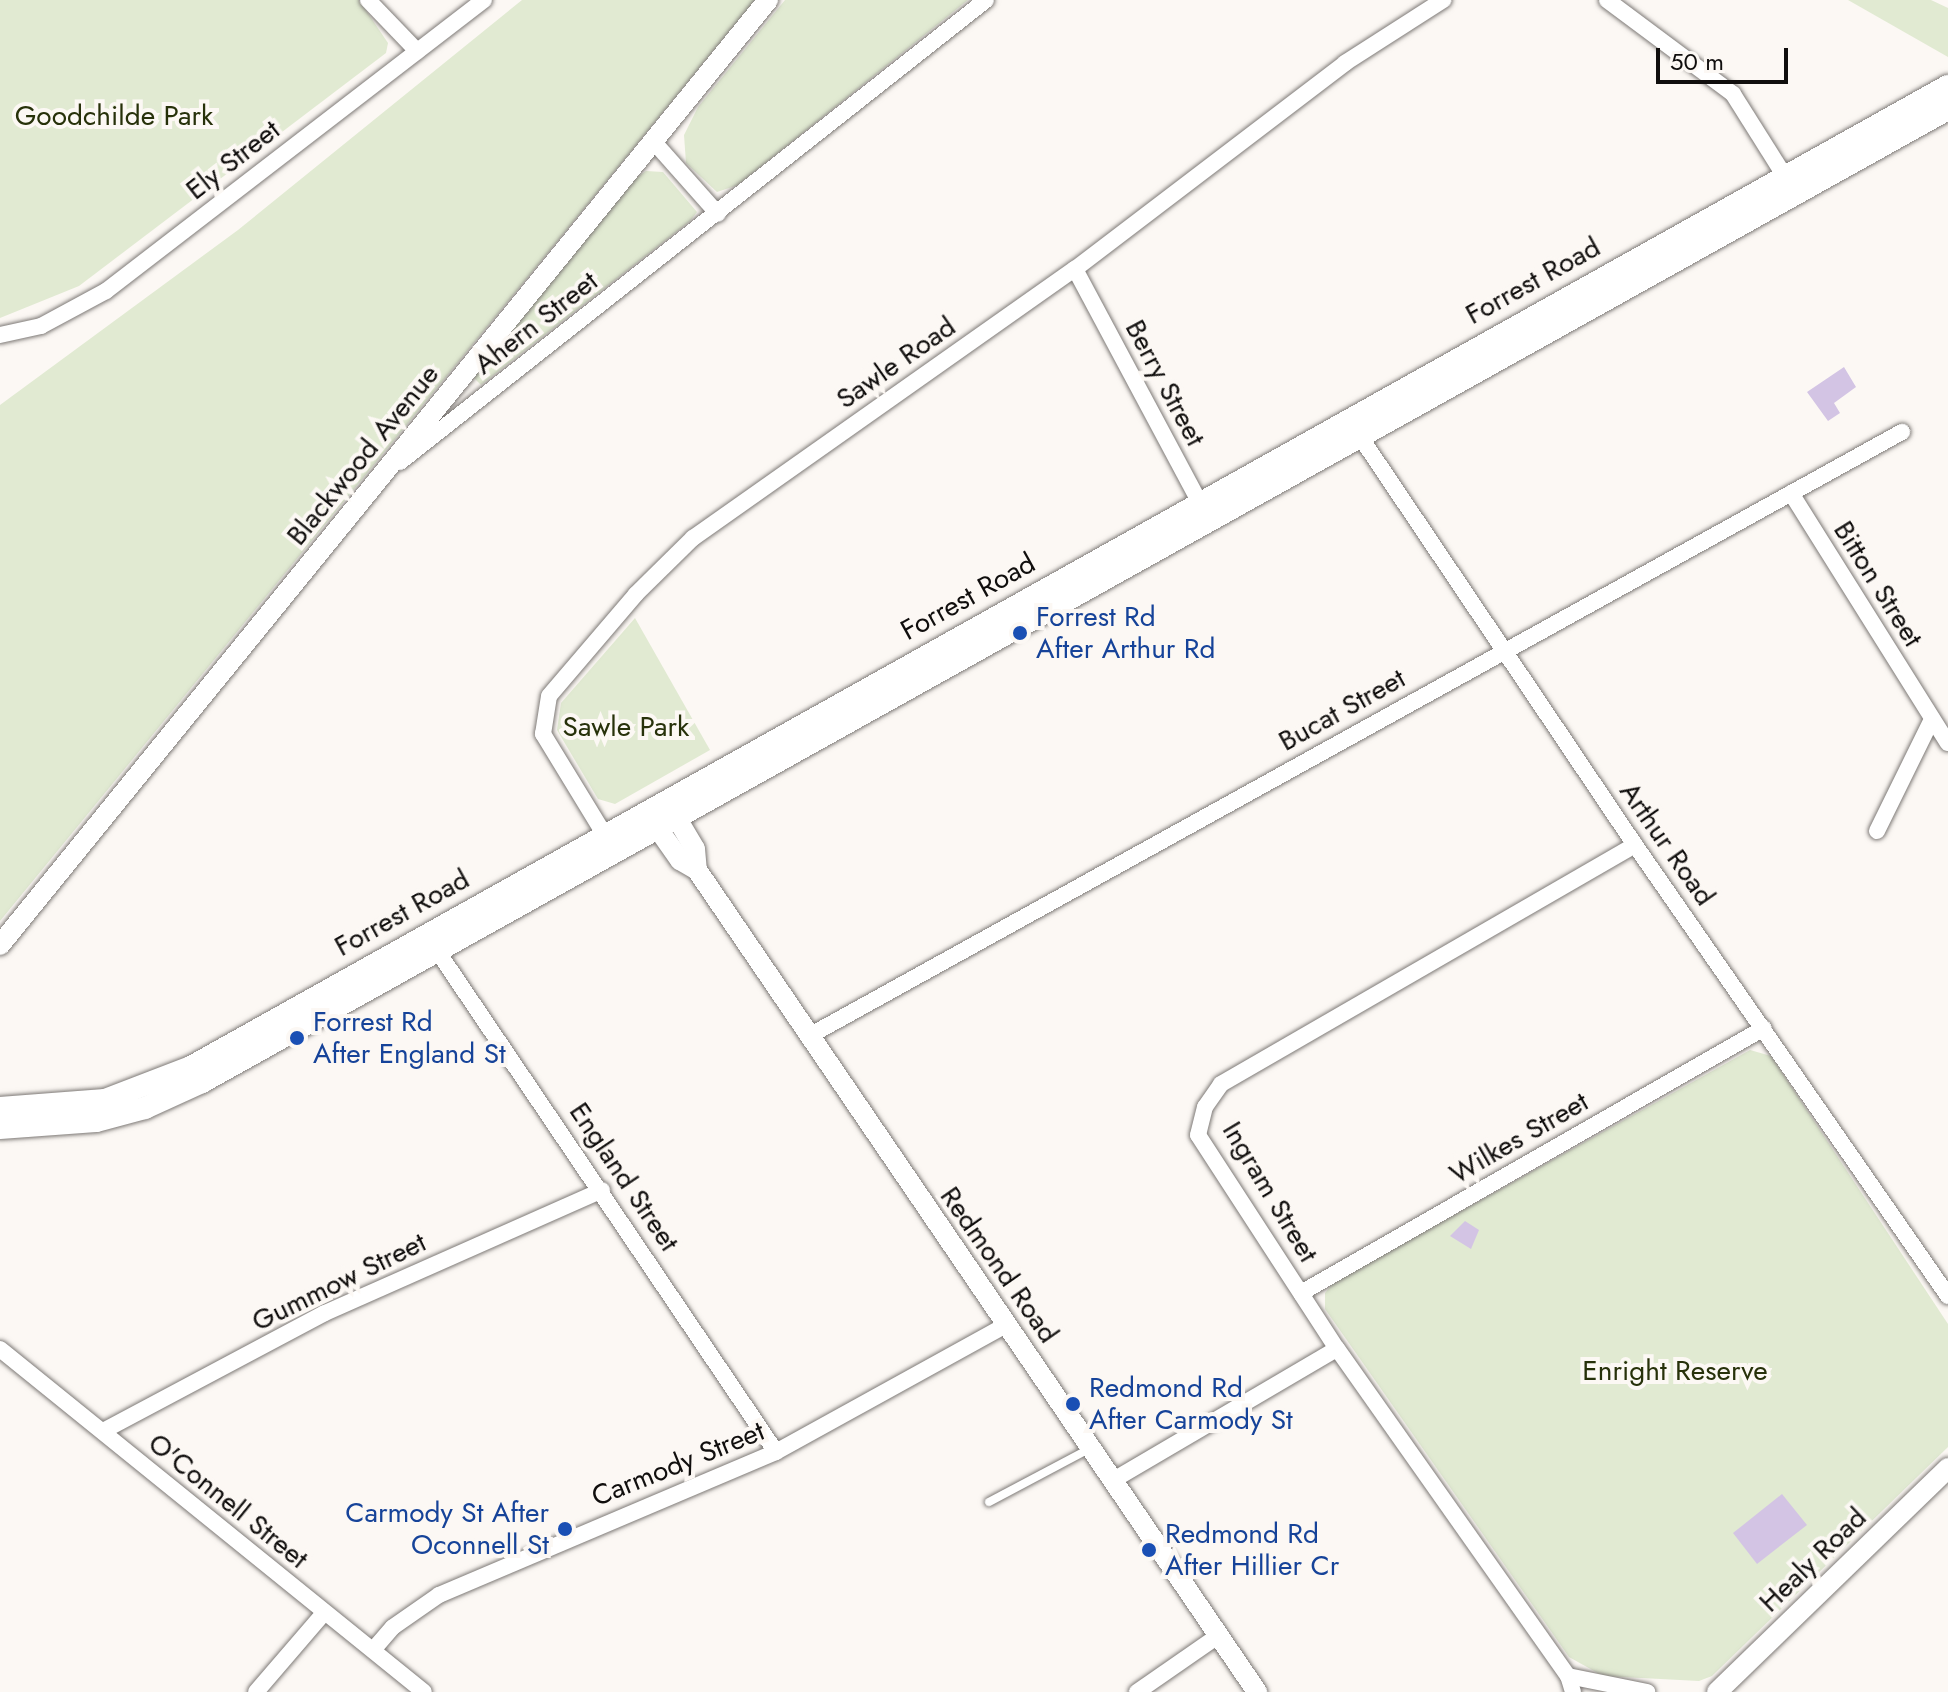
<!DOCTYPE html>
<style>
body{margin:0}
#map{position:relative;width:1948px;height:1692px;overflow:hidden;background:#fcf8f4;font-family:Jost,sans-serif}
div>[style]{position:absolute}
.green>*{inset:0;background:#e1ead2}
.building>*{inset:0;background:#d3c4e4}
.roads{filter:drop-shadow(0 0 2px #7d7976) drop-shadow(0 0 2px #7d7976)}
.service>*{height:8px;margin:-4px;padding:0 4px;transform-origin:4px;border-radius:4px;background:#fff}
.minor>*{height:16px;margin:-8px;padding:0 8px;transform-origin:8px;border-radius:8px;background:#fff}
.tertiary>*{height:20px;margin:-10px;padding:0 10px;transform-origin:10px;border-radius:10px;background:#fff}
.secondary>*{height:22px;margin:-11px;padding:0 11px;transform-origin:11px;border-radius:11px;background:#fff}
.dots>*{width:22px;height:22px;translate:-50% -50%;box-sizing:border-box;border:4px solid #fcf8f4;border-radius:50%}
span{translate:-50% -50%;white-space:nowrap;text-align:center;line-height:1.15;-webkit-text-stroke:8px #fcf8f4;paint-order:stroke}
.park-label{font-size:28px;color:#27310a}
.street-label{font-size:28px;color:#100e0d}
.transit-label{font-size:28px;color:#164399}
.left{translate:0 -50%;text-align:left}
.right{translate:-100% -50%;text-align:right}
.scale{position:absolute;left:1656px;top:48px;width:132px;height:36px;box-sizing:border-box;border:4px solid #100e0d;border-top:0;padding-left:10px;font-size:24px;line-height:28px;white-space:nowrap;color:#100e0d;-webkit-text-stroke:6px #fcf8f4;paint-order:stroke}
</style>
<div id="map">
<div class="green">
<i style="clip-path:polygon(0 0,359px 0,388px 43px,386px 53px,79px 286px,0 318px)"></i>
<i style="clip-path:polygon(522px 0,755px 0,0 921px,0 405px,238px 230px)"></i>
<i style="clip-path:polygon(785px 0,968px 0,738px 185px,717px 192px,686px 163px,684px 135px,698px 107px)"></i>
<i style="clip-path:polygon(1848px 0,1931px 0,1948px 8px,1948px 57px)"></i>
<i style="clip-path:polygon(646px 171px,663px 172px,697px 212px,690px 221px,481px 385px,473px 377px,629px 183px)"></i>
<i style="clip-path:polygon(635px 618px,710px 750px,615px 804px,598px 799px,557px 730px,561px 703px)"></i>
<i style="clip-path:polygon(1750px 1050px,1771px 1056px,1948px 1324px,1948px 1447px,1712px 1676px,1699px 1681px,1603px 1676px,1569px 1657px,1325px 1309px,1325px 1293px,1334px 1282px)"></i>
</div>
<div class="building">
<i style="clip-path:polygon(1844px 367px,1856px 387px,1834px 403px,1840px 413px,1828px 421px,1807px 392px)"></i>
<i style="clip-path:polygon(1465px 1221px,1479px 1230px,1471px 1249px,1450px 1236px)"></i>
<i style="clip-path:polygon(1782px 1494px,1807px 1525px,1757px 1564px,1733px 1533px)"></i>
</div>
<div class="roads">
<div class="service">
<i style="left:989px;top:1502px;width:115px;rotate:-27.9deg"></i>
</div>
<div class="minor">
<i style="left:368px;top:0;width:71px;rotate:46.1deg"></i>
<i style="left:1607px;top:0;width:157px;rotate:36.7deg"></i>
<i style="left:1733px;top:94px;width:105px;rotate:57.8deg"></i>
<i style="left:654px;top:142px;width:96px;rotate:48.4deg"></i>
<i style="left:1075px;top:269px;width:276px;rotate:61.9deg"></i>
<i style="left:0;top:335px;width:42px;rotate:-12.4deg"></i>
<i style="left:41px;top:326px;width:74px;rotate:-28.3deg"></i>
<i style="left:106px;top:291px;width:477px;rotate:-37.6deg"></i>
<i style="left:1355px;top:429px;width:501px;rotate:56.06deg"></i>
<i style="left:1635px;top:845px;width:549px;rotate:55.24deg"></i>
<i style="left:400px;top:462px;width:746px;rotate:-38.25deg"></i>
<i style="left:1791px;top:493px;width:295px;rotate:57.9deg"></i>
<i style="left:1877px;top:831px;width:125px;rotate:-63.8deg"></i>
<i style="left:609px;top:842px;width:127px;rotate:-121.4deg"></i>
<i style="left:543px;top:734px;width:38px;rotate:-81deg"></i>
<i style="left:549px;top:696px;width:134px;rotate:-49.5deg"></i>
<i style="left:636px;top:594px;width:80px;rotate:-44.5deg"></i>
<i style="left:693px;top:538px;width:467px;rotate:-35.2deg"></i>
<i style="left:1075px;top:269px;width:340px;rotate:-37.3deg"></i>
<i style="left:1345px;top:63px;width:117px;rotate:-32.7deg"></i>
<i style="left:432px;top:943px;width:614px;rotate:55.95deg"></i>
<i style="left:809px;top:1036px;width:1249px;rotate:-28.93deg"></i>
<i style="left:1301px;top:1293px;width:533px;rotate:-29.78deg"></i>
<i style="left:0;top:1349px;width:545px;rotate:38.97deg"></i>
<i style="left:103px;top:1431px;width:251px;rotate:-28deg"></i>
<i style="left:325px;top:1313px;width:303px;rotate:-23.9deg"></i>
<i style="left:1115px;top:1479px;width:257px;rotate:-30.4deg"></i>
<i style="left:373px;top:1650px;width:30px;rotate:-49deg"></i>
<i style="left:393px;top:1627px;width:56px;rotate:-34.8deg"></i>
<i style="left:439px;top:1595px;width:366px;rotate:-23deg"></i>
<i style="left:776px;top:1452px;width:263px;rotate:-28.9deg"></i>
<i style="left:1568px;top:1676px;width:81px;rotate:11.4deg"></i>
<i style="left:256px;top:1692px;width:104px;rotate:-49.3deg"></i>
<i style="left:1137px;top:1692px;width:98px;rotate:-34.7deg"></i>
<i style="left:1573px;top:1692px;width:17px;rotate:-107deg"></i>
<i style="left:1568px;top:1676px;width:400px;rotate:-125.2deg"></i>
<i style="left:1337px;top:1349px;width:255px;rotate:-123deg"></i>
<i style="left:1198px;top:1135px;width:29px;rotate:-76deg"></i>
<i style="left:1205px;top:1107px;width:28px;rotate:-55deg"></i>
<i style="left:1221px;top:1084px;width:478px;rotate:-30deg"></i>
</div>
<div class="tertiary">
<i style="left:669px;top:805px;width:51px;rotate:59.4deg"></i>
<i style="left:695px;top:849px;width:21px;rotate:85deg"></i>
<i style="left:649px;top:816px;width:54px;rotate:54.8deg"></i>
<i style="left:680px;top:860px;width:20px;rotate:30deg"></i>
<i style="left:697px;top:870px;width:995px;rotate:55.73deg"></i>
<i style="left:0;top:945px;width:1218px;rotate:-50.9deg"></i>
<i style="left:1717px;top:1692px;width:322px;rotate:-44.1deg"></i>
</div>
<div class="secondary">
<i style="left:0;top:1108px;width:105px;rotate:-4.4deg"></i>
<i style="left:105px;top:1100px;width:92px;rotate:-21deg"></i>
<i style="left:191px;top:1067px;width:2012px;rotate:-29.18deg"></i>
<i style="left:0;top:1128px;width:96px;rotate:-4.2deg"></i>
<i style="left:96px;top:1121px;width:51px;rotate:-14.9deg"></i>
<i style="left:145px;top:1108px;width:63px;rotate:-24.5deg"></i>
<i style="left:202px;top:1082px;width:1999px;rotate:-29.13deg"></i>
</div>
</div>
<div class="dots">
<i style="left:1020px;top:633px;background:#1a4fb4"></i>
<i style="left:297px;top:1038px;background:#1a4fb4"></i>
<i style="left:1073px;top:1404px;background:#1a4fb4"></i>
<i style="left:565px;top:1529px;background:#1a4fb4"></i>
<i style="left:1149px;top:1550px;background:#1a4fb4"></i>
</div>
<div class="park-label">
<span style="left:114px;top:116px">Goodchilde Park</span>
<span style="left:626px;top:727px">Sawle Park</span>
<span style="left:1675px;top:1371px">Enright Reserve</span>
</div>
<div class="street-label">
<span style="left:233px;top:160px;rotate:-38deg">Ely Street</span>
<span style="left:1533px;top:281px;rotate:-29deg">Forrest Road</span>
<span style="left:536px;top:323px;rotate:-38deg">Ahern Street</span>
<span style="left:896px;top:363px;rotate:-35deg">Sawle Road</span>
<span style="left:1165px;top:383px;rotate:62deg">Berry Street</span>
<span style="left:363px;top:455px;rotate:-51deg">Blackwood Avenue</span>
<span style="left:1878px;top:584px;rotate:58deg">Bitton Street</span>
<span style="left:968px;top:597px;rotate:-29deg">Forrest Road</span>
<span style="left:1342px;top:710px;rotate:-29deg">Bucat Street</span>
<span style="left:1667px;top:844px;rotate:55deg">Arthur Road</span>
<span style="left:402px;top:913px;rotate:-29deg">Forrest Road</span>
<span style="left:1519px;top:1138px;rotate:-30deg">Wilkes Street</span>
<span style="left:624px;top:1177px;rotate:56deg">England Street</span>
<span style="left:1270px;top:1192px;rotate:59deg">Ingram Street</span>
<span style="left:999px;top:1265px;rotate:55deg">Redmond Road</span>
<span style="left:339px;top:1282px;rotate:-26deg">Gummow Street</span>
<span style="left:678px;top:1464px;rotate:-22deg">Carmody Street</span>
<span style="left:228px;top:1501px;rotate:39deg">O'Connell Street</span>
<span style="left:1813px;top:1560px;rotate:-44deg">Healy Road</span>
</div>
<div class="transit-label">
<span class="left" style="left:1036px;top:633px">Forrest Rd<br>After Arthur Rd</span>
<span class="left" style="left:313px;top:1038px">Forrest Rd<br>After England St</span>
<span class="left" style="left:1089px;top:1404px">Redmond Rd<br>After Carmody St</span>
<span class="right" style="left:549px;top:1529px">Carmody St After<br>Oconnell St</span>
<span class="left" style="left:1165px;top:1550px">Redmond Rd<br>After Hillier Cr</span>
</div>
<div class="scale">50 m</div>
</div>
